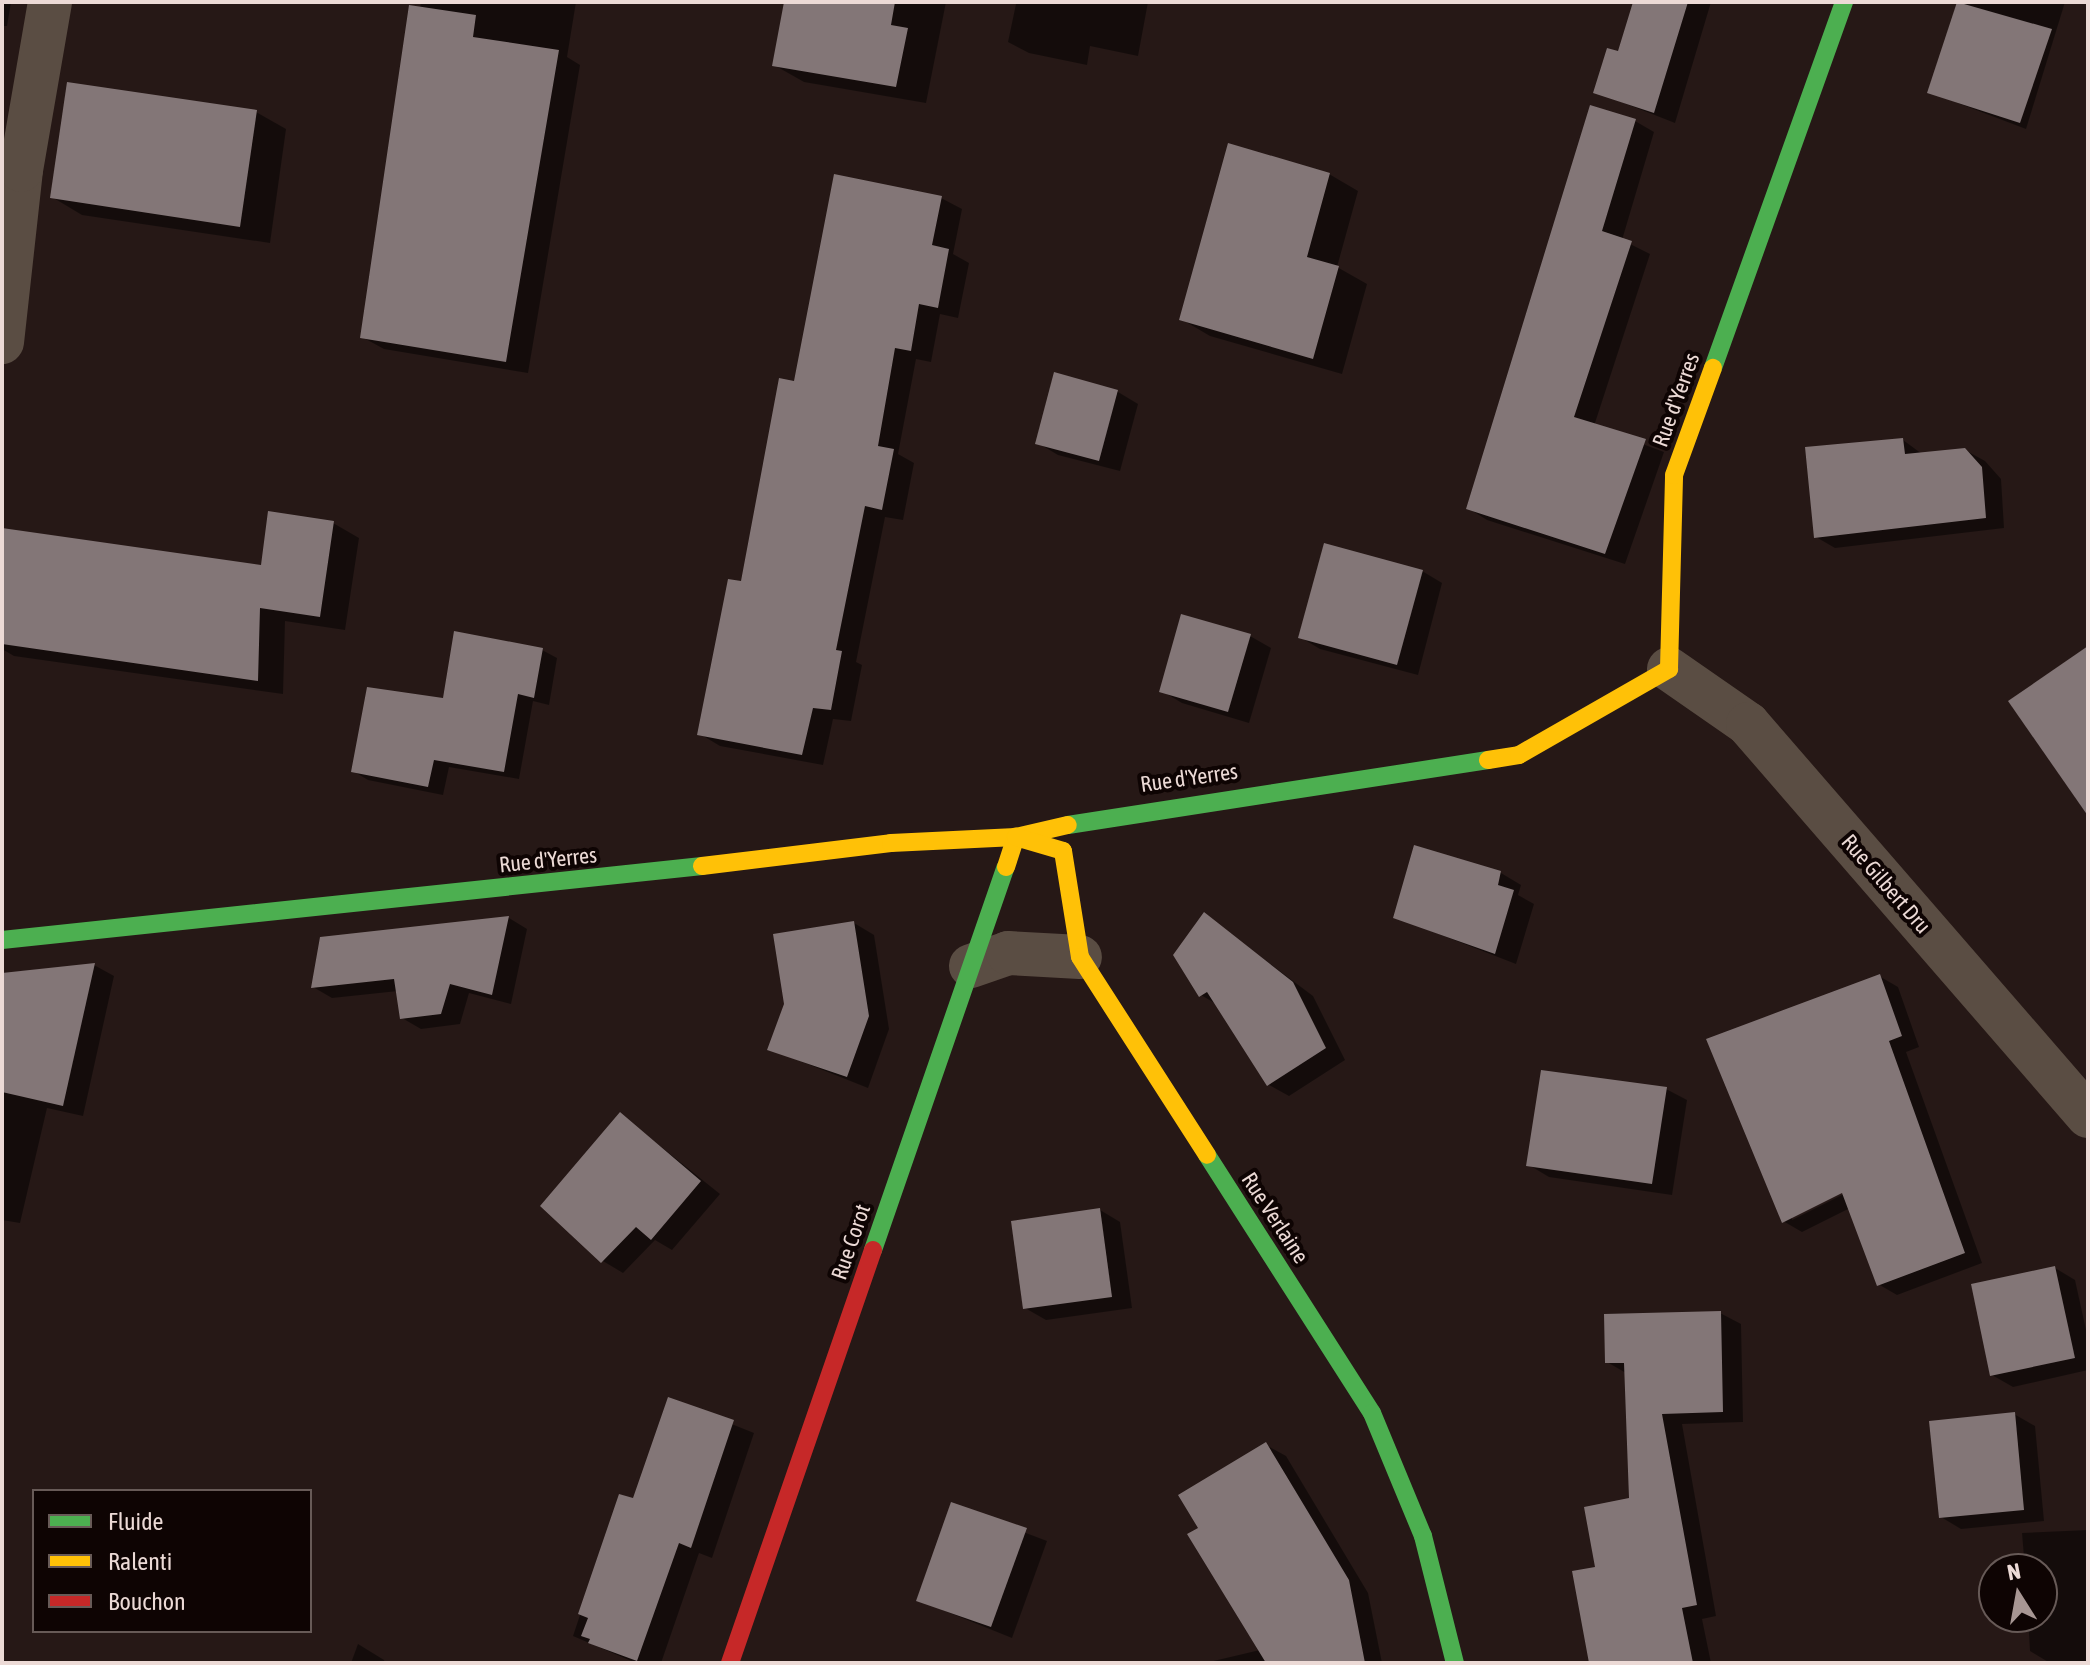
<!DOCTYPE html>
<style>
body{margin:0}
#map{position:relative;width:2090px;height:1665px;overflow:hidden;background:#261816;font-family:"Asap Condensed",sans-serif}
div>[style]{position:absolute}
.shadow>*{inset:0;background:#0007}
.building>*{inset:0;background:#837677}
.street>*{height:44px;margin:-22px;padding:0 22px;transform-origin:22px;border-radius:22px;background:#5a4d43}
.fast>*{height:18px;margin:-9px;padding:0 9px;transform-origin:9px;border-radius:9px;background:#4caf50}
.slow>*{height:18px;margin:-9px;padding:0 9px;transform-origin:9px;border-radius:9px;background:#ffc107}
.jam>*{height:18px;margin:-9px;padding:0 9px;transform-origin:9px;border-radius:9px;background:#c62828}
span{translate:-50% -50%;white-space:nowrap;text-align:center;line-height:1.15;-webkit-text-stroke:8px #0e0403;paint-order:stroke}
.street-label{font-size:22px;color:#ecdad6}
.frame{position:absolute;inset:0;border:4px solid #ecdad6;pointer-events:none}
.legend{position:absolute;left:32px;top:1489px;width:280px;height:144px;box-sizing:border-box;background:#0e0403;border:2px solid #675a57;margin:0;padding:10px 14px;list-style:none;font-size:24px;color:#ecdad6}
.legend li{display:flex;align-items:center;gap:16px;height:40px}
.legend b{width:40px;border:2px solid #675a57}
.north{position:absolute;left:1978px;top:1553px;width:80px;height:80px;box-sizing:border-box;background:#0e0403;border:2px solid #675a57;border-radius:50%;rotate:349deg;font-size:22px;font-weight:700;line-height:32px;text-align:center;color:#ecdad6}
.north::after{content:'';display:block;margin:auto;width:28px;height:36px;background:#a79693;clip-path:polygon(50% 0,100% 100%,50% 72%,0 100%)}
</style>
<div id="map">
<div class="shadow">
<i style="clip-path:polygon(2px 2px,11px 2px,7px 26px,2px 26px)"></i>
<i style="clip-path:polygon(421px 2px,576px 2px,567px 57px,580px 65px,528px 373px,384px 349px,362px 337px)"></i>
<i style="clip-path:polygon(786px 2px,946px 2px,926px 103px,804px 82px,774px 65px)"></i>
<i style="clip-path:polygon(1007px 2px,1148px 2px,1138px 56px,1090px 46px,1087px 65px,1029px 53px,1008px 42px,1016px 4px)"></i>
<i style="clip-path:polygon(1635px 2px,1711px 2px,1675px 123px,1596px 92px,1620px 53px)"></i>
<i style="clip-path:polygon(1959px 2px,2065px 2px,2026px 129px,1929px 92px)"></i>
<i style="clip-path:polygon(256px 112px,286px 129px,270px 243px,82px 215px,52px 197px)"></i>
<i style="clip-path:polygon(1635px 121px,1654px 132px,1622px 240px,1650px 254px,1594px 426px,1664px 452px,1625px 564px,1487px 520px,1468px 508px)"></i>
<i style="clip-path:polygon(1329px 174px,1358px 191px,1337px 267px,1367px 284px,1342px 374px,1210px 336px,1181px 319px)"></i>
<i style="clip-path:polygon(941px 198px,962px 209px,953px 254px,969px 263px,958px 318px,940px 314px,931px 362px,916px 359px,898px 454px,914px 463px,903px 520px,885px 517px,856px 662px,862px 665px,851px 721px,833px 719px,823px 765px,720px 746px,700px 734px,796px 383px)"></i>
<i style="clip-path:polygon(1056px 375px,1118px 392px,1138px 404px,1120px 471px,1058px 455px,1038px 443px)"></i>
<i style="clip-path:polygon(1903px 440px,1922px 454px,1965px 450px,1985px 461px,2001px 479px,2004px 528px,1835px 548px,1816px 537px)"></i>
<i style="clip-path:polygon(333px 523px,359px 538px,345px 630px,285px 621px,283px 694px,14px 656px,2px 649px,2px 530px,262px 567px)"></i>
<i style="clip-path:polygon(1422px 571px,1442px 583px,1418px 675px,1320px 649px,1300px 637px)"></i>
<i style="clip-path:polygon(1250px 636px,1271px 648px,1249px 723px,1182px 703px,1162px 691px)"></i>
<i style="clip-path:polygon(542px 650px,557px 658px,549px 705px,533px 701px,519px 779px,449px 767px,443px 795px,368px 780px,353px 771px,445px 700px)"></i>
<i style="clip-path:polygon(1415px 847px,1501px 873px,1521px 885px,1518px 895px,1534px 904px,1516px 964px,1395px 917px)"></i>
<i style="clip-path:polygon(1204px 914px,1313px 996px,1345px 1060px,1289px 1096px,1269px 1085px,1218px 1005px,1201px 995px)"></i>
<i style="clip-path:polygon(509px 918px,527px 929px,511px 1004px,469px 993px,460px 1024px,421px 1029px,402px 1018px,398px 991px,332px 998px,313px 987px)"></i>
<i style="clip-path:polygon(854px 923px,874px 935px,889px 1029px,868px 1088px,770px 1049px)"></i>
<i style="clip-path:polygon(94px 965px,114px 976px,83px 1116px,47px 1108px,20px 1223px,2px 1220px,2px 975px)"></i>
<i style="clip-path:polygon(evenodd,1879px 976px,1898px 987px,1919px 1047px,1906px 1052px,1982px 1263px,1897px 1295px,1878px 1284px,1850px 1208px,1802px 1232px,1783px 1221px,1879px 976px,1850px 1186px,1852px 1190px,1792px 1220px,1792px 1215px,1850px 1186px)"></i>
<i style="clip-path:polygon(1666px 1089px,1687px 1100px,1672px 1195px,1549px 1177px,1529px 1165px)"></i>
<i style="clip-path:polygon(620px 1114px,720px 1194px,672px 1250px,655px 1240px,623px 1273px,603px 1261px)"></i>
<i style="clip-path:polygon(1100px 1210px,1120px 1222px,1132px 1308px,1046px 1320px,1025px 1308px)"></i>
<i style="clip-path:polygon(2055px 1268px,2075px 1280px,2088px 1339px,2088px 1370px,2013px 1387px,1992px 1375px)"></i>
<i style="clip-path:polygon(1720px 1313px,1741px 1324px,1743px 1422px,1682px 1424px,1716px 1616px,1702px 1619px,1711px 1663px,1591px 1663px,1598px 1568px,1631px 1500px,1626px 1373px,1607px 1362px)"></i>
<i style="clip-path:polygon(669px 1399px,754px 1433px,712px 1558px,699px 1553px,661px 1663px,636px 1663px,573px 1636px,620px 1496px,634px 1501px)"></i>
<i style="clip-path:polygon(2014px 1414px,2035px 1426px,2044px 1521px,1961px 1529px,1941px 1517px)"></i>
<i style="clip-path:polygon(1266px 1445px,1286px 1456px,1368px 1593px,1382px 1663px,1205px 1663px,1260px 1650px,1201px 1529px)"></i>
<i style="clip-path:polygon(953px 1505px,1047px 1541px,1012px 1638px,918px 1600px)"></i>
<i style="clip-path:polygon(2088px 1530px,2088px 1663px,2050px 1663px,2030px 1651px,2028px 1617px,2042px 1617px,2042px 1569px,2025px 1569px,2022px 1533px)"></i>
<i style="clip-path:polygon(358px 1644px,384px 1660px,385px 1663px,351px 1663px)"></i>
</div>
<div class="building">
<i style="clip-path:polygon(784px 2px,895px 2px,891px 25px,908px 28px,896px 87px,772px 66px)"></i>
<i style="clip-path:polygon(1633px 2px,1688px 2px,1654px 113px,1593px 93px,1607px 48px,1618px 51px)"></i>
<i style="clip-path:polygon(1957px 2px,2052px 29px,2020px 123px,1927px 93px)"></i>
<i style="clip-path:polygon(409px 5px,476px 15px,473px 37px,559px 50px,506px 362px,360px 338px)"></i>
<i style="clip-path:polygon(67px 82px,257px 110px,240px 227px,50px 198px)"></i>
<i style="clip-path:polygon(1590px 105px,1636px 119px,1602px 231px,1632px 241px,1574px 417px,1646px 439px,1605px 554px,1466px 509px)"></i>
<i style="clip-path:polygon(1228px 143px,1330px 173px,1307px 257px,1339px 266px,1313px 359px,1179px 320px)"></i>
<i style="clip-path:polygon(834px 174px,942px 196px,932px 245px,949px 249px,938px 308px,919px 304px,911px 351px,895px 348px,878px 446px,894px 449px,882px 510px,865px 506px,836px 650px,842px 651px,831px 710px,813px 708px,802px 755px,697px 735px,728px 579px,741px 581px,779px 378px,794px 381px)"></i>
<i style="clip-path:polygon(1054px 372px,1118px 390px,1099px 461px,1035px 444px)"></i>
<i style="clip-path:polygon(1903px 438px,1905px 454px,1965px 448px,1982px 467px,1986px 518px,1814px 538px,1805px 447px)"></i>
<i style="clip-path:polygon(268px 511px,334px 521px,320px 617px,260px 608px,258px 681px,2px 644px,2px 528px,261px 565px)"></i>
<i style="clip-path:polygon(1324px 543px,1423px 570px,1397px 665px,1298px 638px)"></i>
<i style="clip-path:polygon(1181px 614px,1251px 634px,1228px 712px,1159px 692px)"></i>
<i style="clip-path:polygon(454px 631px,543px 648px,534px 698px,518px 694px,504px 772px,434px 760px,428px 787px,351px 772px,367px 687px,443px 698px)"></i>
<i style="clip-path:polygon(2088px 646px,2088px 816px,2008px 701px)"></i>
<i style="clip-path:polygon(1414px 845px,1501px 871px,1498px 885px,1514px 890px,1495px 954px,1393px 918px)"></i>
<i style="clip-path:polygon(1204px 912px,1293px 982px,1326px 1048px,1267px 1086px,1207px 992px,1199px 997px,1173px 955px)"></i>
<i style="clip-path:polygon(509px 916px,492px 995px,450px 984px,441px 1014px,400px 1019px,394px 979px,311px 988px,320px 937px)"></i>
<i style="clip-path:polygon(854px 921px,869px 1016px,847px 1077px,767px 1050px,784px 1004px,773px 934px)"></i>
<i style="clip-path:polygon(95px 963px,63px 1106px,2px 1092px,2px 973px)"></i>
<i style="clip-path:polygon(1880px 974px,1902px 1036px,1889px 1041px,1965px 1253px,1877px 1286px,1842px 1193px,1782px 1223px,1706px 1039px)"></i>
<i style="clip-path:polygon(1541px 1070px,1667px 1087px,1652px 1184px,1526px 1166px)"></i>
<i style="clip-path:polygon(620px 1112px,701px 1181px,651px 1240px,636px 1227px,601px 1263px,540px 1206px)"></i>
<i style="clip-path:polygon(1100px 1208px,1112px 1297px,1023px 1309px,1011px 1221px)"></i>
<i style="clip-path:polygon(2055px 1266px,2075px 1358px,1990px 1376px,1971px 1284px)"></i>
<i style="clip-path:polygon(1721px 1311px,1723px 1412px,1662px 1414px,1697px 1605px,1682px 1608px,1693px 1663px,1589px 1663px,1572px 1571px,1595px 1567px,1584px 1507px,1629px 1498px,1624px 1363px,1605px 1363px,1604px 1314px)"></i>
<i style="clip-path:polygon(668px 1397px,734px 1420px,691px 1548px,679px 1543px,637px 1661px,588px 1643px,590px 1639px,581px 1636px,588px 1618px,578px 1614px,619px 1494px,633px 1498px)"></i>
<i style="clip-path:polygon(2015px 1412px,2024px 1510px,1939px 1518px,1929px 1421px)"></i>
<i style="clip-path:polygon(1266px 1442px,1349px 1580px,1365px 1663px,1266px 1663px,1187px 1534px,1198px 1528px,1178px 1495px)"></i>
<i style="clip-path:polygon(951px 1502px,1027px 1528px,991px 1627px,916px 1601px)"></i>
</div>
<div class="street">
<i style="left:2px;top:342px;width:173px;rotate:-83.7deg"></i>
<i style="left:21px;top:170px;width:170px;rotate:-80.2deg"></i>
<i style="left:1669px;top:669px;width:96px;rotate:34.8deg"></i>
<i style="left:1748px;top:724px;width:519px;rotate:49.06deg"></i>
<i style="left:971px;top:966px;width:39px;rotate:-19deg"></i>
<i style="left:1008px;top:953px;width:72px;rotate:3.2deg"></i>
</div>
<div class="fast">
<i style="left:1713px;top:368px;width:389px;rotate:-70.3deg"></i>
<i style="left:1068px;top:825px;width:425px;rotate:-8.8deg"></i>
<i style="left:2px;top:940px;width:704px;rotate:-6.03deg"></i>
<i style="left:1207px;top:1155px;width:306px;rotate:57.4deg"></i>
<i style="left:1372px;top:1413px;width:133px;rotate:67.5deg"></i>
<i style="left:1423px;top:1536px;width:131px;rotate:75.9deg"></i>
<i style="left:873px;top:1250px;width:405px;rotate:-70.9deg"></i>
</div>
<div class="slow">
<i style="left:1488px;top:760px;width:31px;rotate:-9deg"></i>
<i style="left:1519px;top:755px;width:173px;rotate:-29.8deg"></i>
<i style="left:1669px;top:669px;width:194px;rotate:-88.5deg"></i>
<i style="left:1674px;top:475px;width:114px;rotate:-70deg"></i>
<i style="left:702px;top:866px;width:190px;rotate:-6.9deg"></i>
<i style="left:891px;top:843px;width:125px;rotate:-2.7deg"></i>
<i style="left:1016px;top:837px;width:53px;rotate:-13deg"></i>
<i style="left:1006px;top:867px;width:32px;rotate:-72deg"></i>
<i style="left:1016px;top:837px;width:49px;rotate:16.6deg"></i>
<i style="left:1063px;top:851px;width:107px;rotate:80.9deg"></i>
<i style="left:1080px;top:957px;width:235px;rotate:57.3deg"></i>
</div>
<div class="jam">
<i style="left:730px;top:1663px;width:437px;rotate:-70.9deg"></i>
</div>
<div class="street-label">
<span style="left:1676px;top:400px;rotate:-70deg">Rue d'Yerres</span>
<span style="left:1189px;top:778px;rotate:-8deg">Rue d'Yerres</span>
<span style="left:548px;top:860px;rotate:-6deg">Rue d'Yerres</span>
<span style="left:1886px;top:884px;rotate:49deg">Rue Gilbert Dru</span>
<span style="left:1275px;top:1218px;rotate:57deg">Rue Verlaine</span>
<span style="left:851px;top:1242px;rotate:-71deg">Rue Corot</span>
</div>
<div class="frame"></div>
<ul class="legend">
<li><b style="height:10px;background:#4caf50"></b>Fluide</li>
<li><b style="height:10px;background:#ffc107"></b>Ralenti</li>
<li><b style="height:10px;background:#c62828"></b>Bouchon</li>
</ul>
<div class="north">N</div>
</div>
